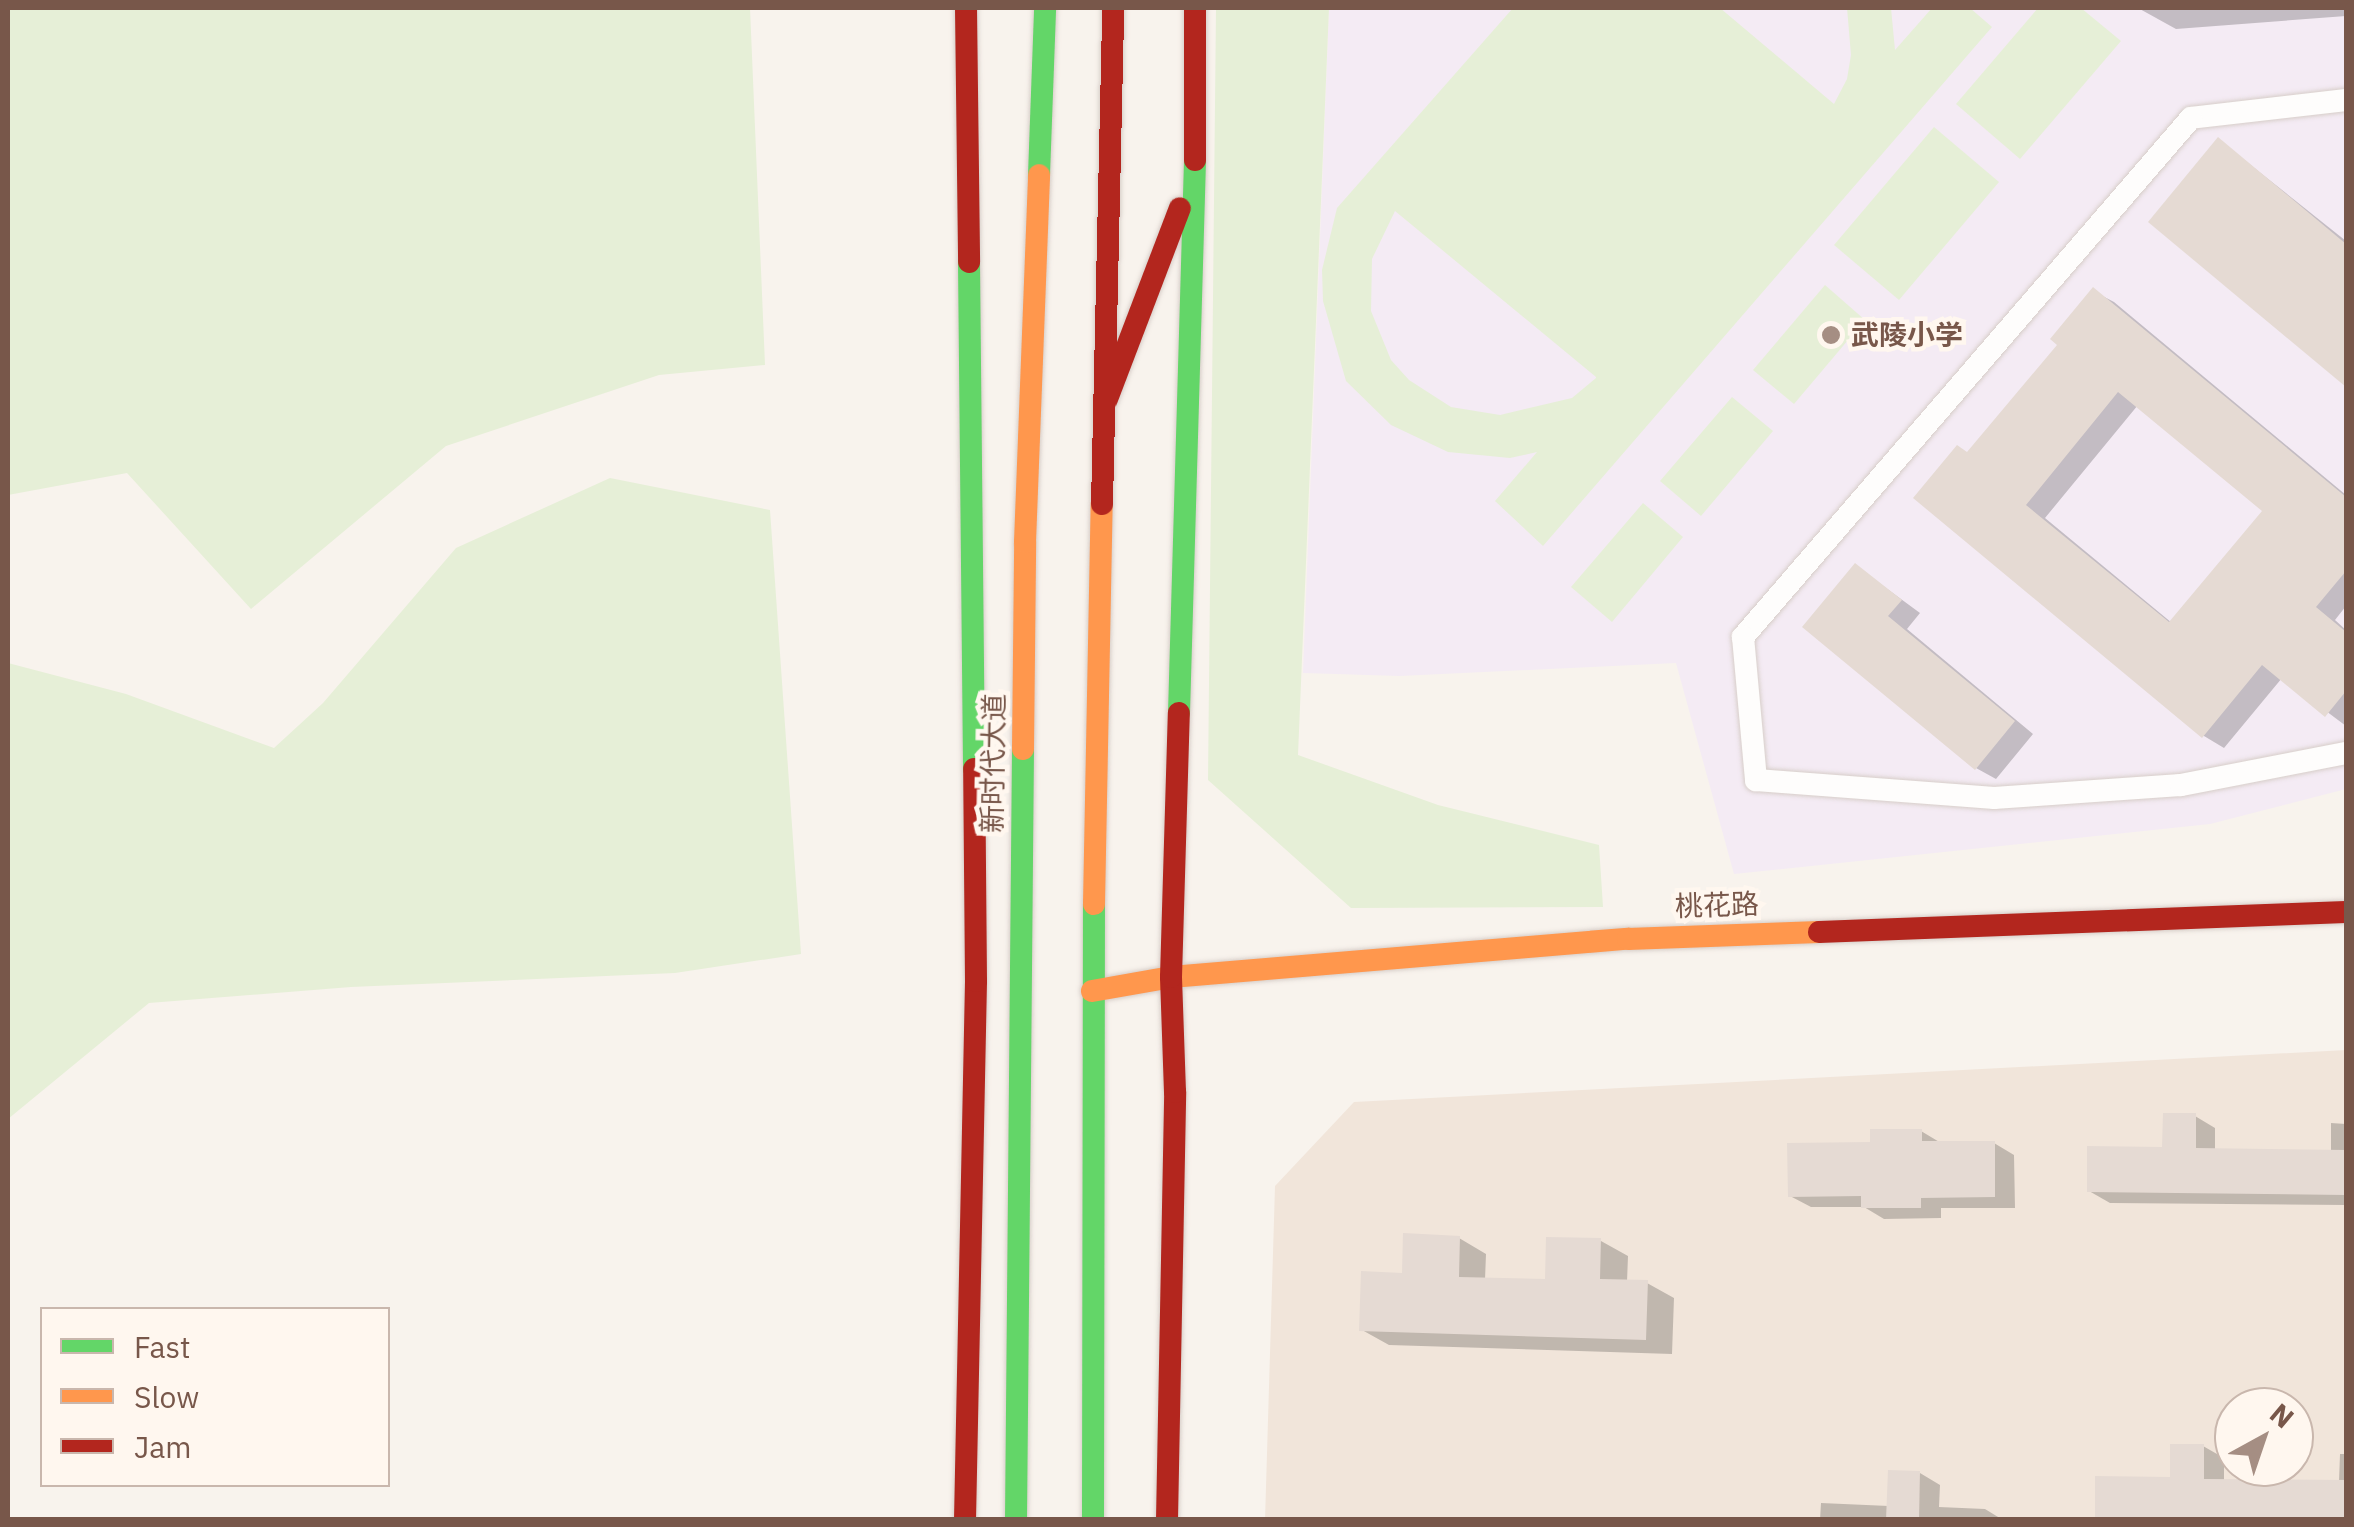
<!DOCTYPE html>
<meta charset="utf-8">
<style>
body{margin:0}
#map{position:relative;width:2354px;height:1527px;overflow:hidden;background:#f8f3ed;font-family:"IBM Plex Sans","Noto Sans SC",sans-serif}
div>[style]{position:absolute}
.residential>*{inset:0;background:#f1e5da}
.education>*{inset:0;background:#f4ebf4}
.green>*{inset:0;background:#e6efd7}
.shadow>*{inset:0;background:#0003}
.building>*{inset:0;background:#e5dad3}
.roads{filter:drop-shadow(0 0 2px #d7cec9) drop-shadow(0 0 2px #d7cec9)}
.lane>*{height:22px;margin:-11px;padding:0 11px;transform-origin:11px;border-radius:11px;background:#fefdfc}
.fast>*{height:22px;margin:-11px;padding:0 11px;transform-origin:11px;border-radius:11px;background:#63d668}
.slow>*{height:22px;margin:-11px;padding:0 11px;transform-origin:11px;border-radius:11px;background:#ff974d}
.jam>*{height:22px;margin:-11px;padding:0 11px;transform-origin:11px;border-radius:11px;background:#b3261e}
.dots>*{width:28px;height:28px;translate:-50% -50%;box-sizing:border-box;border:5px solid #fff7ef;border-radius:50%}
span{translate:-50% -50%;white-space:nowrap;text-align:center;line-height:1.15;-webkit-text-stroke:9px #fff7ef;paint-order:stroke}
.poi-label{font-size:28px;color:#78574a;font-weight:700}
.left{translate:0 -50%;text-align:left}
.street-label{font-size:28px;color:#78574a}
.frame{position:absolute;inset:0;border:10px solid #78574a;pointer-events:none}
.legend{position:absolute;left:40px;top:1307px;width:350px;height:180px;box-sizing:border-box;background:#fff7ef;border:2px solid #c9b7ad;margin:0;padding:12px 18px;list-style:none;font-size:30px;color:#78574a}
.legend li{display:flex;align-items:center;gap:20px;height:50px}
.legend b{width:50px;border:2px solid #c9b7ad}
.north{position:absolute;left:2214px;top:1387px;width:100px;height:100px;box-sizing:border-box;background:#fff7ef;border:2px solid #c9b7ad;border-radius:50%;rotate:40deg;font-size:28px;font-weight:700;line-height:40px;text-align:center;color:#78574a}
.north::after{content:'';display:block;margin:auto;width:35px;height:45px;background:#a58e83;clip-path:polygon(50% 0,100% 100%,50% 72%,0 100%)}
</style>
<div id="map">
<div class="residential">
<i style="clip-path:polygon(evenodd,2346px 1050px,2346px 1519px,1265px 1520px,1275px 1186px,1354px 1102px,2346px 1050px,2234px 1407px,2294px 1407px,2294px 1467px,2234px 1467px,2234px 1407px)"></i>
</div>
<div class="education">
<i style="clip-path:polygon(1329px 8px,2346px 8px,2346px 789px,2210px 824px,1734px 874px,1676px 663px,1400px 676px,1303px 673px)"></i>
</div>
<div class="green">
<i style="clip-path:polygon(8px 8px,750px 8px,765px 365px,659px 375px,446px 446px,251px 609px,127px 473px,8px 495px)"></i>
<i style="clip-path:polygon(1216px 8px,1329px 8px,1298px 755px,1438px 805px,1599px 845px,1603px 907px,1351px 908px,1208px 780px)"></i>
<i style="clip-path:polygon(evenodd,1513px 8px,1720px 8px,1834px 104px,1847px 79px,1851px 55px,1847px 8px,1891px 8px,1895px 50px,1932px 8px,1970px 8px,1992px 27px,1543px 546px,1495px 501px,1537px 452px,1510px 458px,1448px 452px,1391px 425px,1346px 381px,1323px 301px,1322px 270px,1337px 208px,1513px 8px,1395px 211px,1596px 377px,1596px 378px,1572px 398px,1500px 415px,1451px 407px,1409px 380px,1391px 360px,1371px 311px,1372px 259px,1395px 211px)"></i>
<i style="clip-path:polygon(2038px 8px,2081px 8px,2121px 41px,2020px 159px,1956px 104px)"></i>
<i style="clip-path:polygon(1934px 127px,1999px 182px,1899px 300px,1834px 245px)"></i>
<i style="clip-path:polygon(1825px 285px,1865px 320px,1794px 404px,1753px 370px)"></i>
<i style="clip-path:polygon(1732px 397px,1773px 431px,1701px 516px,1660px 481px)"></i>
<i style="clip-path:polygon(610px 478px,770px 510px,801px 954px,675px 973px,351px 987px,149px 1003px,8px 1119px,8px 663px,126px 694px,274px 748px,323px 703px,456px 548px)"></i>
<i style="clip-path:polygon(1643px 503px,1683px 537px,1612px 622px,1571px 587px)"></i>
</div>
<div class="shadow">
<i style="clip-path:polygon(2138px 8px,2346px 8px,2346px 16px,2176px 29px)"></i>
<i style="clip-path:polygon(2219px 140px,2346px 241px,2346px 383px,2340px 379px)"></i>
<i style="clip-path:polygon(evenodd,2093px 291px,2114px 302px,2346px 495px,2346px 606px,2335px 620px,2346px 630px,2346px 726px,2282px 678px,2224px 748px,2204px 736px,1916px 498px,1969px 454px,2061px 344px,2093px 291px,2138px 405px,2265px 511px,2172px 623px,2045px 518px,2138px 405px)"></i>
<i style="clip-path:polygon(1856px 566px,1920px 613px,1907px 629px,2033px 734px,1996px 779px,1976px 768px)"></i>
<i style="clip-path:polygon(2195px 1116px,2215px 1128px,2215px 1151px,2331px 1153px,2331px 1123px,2346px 1124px,2346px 1205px,2110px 1203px,2089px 1191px,2164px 1149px)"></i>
<i style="clip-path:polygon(1921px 1131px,1941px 1143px,1994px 1143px,2014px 1155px,2015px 1208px,1941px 1208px,1941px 1218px,1884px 1219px,1864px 1207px,1811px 1207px,1790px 1196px,1873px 1145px)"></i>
<i style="clip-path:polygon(1459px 1238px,1486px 1254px,1485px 1280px,1547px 1282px,1601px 1241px,1628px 1256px,1627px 1282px,1647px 1283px,1674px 1298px,1672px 1354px,1389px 1345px,1362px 1330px,1404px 1275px)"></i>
<i style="clip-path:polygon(2203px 1446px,2224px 1458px,2224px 1481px,2339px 1482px,2340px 1454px,2346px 1454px,2346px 1520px,2098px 1520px,2173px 1480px)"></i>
<i style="clip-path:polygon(1920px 1473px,1940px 1485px,1939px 1507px,1985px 1509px,2003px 1520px,1820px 1520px,1821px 1503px,1889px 1506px)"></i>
</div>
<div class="building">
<i style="clip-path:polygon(2218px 137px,2346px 244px,2346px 387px,2148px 222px)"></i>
<i style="clip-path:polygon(evenodd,2093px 287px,2346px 497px,2346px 571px,2316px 607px,2346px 632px,2346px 691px,2325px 717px,2262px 665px,2202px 738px,1913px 498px,1957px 445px,1967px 452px,2057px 345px,2050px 339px,2093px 287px,2118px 392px,2262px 511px,2169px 622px,2026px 505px,2118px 392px)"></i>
<i style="clip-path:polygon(1855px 563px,1902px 600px,1888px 616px,2015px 721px,1975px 770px,1802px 627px)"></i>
<i style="clip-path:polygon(2163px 1113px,2196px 1113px,2196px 1148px,2346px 1150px,2346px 1195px,2087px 1192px,2087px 1146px,2162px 1147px)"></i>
<i style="clip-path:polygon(1870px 1129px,1922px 1129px,1922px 1141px,1995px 1141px,1995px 1197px,1921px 1198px,1921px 1208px,1861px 1208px,1861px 1196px,1788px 1197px,1787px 1143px,1870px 1142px)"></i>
<i style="clip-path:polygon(1403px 1233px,1460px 1236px,1459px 1277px,1545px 1279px,1546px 1237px,1601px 1238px,1600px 1279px,1648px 1280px,1646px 1340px,1359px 1331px,1361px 1271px,1402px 1273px)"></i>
<i style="clip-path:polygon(2170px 1444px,2204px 1444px,2204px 1479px,2346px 1480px,2346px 1520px,2095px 1520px,2095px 1476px,2170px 1477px)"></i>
<i style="clip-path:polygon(1888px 1470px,1920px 1471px,1919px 1520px,1886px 1520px)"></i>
</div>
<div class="roads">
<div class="lane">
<i style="left:2346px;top:100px;width:156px;rotate:173.4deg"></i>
<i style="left:2191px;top:118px;width:686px;rotate:130.8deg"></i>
<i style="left:1743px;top:637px;width:144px;rotate:84.8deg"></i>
<i style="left:1756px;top:780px;width:239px;rotate:4.3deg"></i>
<i style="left:1994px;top:798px;width:187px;rotate:-4deg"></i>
<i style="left:2181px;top:785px;width:168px;rotate:-11deg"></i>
</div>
<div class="fast">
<i style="left:1039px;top:175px;width:167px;rotate:-87.9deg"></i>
<i style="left:969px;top:262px;width:507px;rotate:89.43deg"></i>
<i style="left:1179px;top:713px;width:553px;rotate:-88.34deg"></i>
<i style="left:1016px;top:1520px;width:771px;rotate:-89.48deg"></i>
<i style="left:1093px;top:1520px;width:616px;rotate:-89.91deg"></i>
</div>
<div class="slow">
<i style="left:1023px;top:749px;width:207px;rotate:-89.4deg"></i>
<i style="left:1025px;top:542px;width:367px;rotate:-87.8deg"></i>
<i style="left:1094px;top:904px;width:400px;rotate:-88.9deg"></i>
<i style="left:1092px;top:991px;width:80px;rotate:-10deg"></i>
<i style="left:1171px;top:977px;width:459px;rotate:-4.8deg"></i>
<i style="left:1628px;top:939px;width:191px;rotate:-2.1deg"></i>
</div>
<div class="jam">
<i style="left:966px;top:8px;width:254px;rotate:89.3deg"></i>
<i style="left:1195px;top:8px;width:152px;rotate:90deg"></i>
<i style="left:1107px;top:399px;width:204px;rotate:-69.1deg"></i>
<i style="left:1102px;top:504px;width:496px;rotate:-88.7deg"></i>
<i style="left:1819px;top:932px;width:527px;rotate:-2.17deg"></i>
<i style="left:965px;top:1520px;width:539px;rotate:-88.83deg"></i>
<i style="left:976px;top:981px;width:212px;rotate:-90.5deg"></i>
<i style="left:1167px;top:1520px;width:428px;rotate:-88.9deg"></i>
<i style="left:1175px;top:1092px;width:115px;rotate:-92deg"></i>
<i style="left:1171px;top:977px;width:264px;rotate:-88.3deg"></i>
</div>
</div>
<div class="dots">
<i style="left:1831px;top:335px;background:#a58e83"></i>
</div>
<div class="poi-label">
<span class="left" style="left:1851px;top:335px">武陵小学</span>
</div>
<div class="street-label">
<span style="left:993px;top:763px;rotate:-89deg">新时代大道</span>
<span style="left:1717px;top:905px;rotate:-2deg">桃花路</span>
</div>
<div class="frame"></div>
<ul class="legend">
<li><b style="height:12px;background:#63d668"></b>Fast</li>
<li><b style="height:12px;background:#ff974d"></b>Slow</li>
<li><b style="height:12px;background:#b3261e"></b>Jam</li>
</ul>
<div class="north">N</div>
</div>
